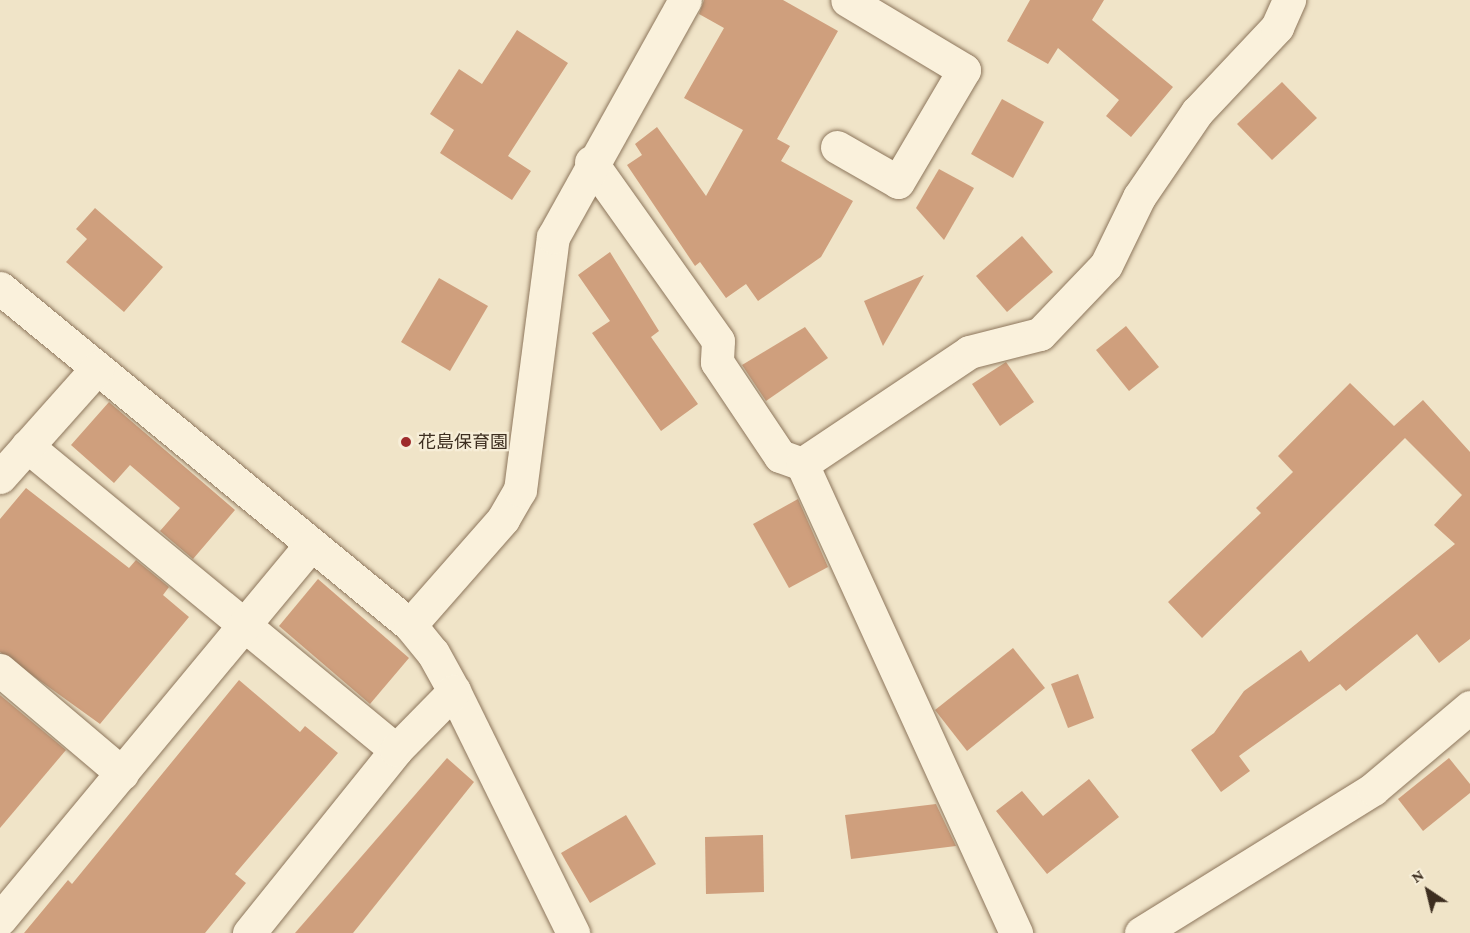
<!DOCTYPE html>
<meta charset="utf-8">
<style>
body{margin:0}
#map{position:relative;width:1470px;height:933px;overflow:hidden;background:#f0e4c8;font-family:"Crimson Pro","Noto Sans JP",serif}
div>[style]{position:absolute}
.building>*{inset:0;background:#cf9f7d}
.roads{filter:drop-shadow(0 0 2px #8d765c) drop-shadow(0 0 2px #8d765c)}
.minor>*{height:33px;margin:-16.5px;padding:0 16.5px;transform-origin:16.5px;border-radius:16.5px;background:#faf1dc}
.dots>*{width:16px;height:16px;translate:-50% -50%;box-sizing:border-box;border:3px solid #f7eed8;border-radius:50%}
span{translate:-50% -50%;white-space:nowrap;text-align:center;line-height:1.15;-webkit-text-stroke:4.5px #f7eed8;paint-order:stroke}
.poi-label{font-size:18px;color:#3d2e20}
.left{translate:0 -50%;text-align:left}
.north{position:absolute;left:1398px;top:861px;width:60px;height:60px;-webkit-text-stroke:4px #f7eed8;paint-order:stroke;rotate:325deg;font-size:16px;font-weight:700;line-height:24px;text-align:center;color:#3d2e20}
.north::after{content:'';display:block;margin:auto;width:21px;height:27px;background:#3d2e20;clip-path:polygon(50% 0,100% 100%,50% 72%,0 100%)}
</style>
<div id="map">
<div class="building">
<i style="clip-path:polygon(704px 0,783px 0,838px 31px,777px 139px,790px 146px,781px 161px,853px 201px,821px 257px,758px 301px,746px 284px,726px 298px,700px 262px,695px 266px,627px 165px,642px 155px,635px 144px,657px 127px,706px 196px,743px 130px,684px 98px,724px 28px,699px 14px)"></i>
<i style="clip-path:polygon(1030px 0,1104px 0,1092px 20px,1173px 87px,1131px 137px,1106px 116px,1119px 100px,1058px 48px,1048px 64px,1007px 41px)"></i>
<i style="clip-path:polygon(517px 30px,568px 63px,508px 156px,531px 171px,512px 200px,440px 153px,454px 130px,430px 114px,459px 69px,482px 84px)"></i>
<i style="clip-path:polygon(1282px 82px,1317px 118px,1272px 160px,1237px 124px)"></i>
<i style="clip-path:polygon(1002px 99px,1044px 122px,1013px 178px,971px 154px)"></i>
<i style="clip-path:polygon(939px 169px,974px 188px,944px 240px,916px 208px)"></i>
<i style="clip-path:polygon(95px 208px,163px 267px,124px 312px,66px 262px,87px 239px,76px 229px)"></i>
<i style="clip-path:polygon(1022px 236px,1053px 272px,1007px 312px,976px 276px)"></i>
<i style="clip-path:polygon(610px 252px,659px 331px,651px 337px,698px 404px,661px 431px,592px 333px,610px 321px,578px 275px)"></i>
<i style="clip-path:polygon(924px 275px,883px 346px,864px 301px)"></i>
<i style="clip-path:polygon(439px 278px,488px 306px,450px 371px,401px 342px)"></i>
<i style="clip-path:polygon(1126px 326px,1159px 367px,1129px 391px,1096px 350px)"></i>
<i style="clip-path:polygon(805px 327px,828px 358px,766px 401px,742px 365px)"></i>
<i style="clip-path:polygon(1006px 362px,1034px 402px,1000px 426px,972px 384px)"></i>
<i style="clip-path:polygon(1350px 383px,1394px 426px,1423px 400px,1470px 452px,1470px 639px,1439px 663px,1417px 634px,1346px 691px,1340px 684px,1239px 756px,1250px 771px,1221px 792px,1191px 750px,1214px 733px,1244px 691px,1301px 650px,1309px 662px,1455px 544px,1434px 525px,1462px 495px,1405px 438px,1202px 638px,1168px 602px,1261px 513px,1256px 508px,1293px 472px,1278px 456px)"></i>
<i style="clip-path:polygon(109px 402px,235px 510px,193px 559px,160px 531px,180px 508px,130px 465px,114px 483px,71px 445px)"></i>
<i style="clip-path:polygon(26px 488px,129px 568px,136px 560px,169px 587px,163px 595px,189px 617px,100px 724px,0 652px,0 519px)"></i>
<i style="clip-path:polygon(798px 499px,828px 567px,789px 588px,753px 524px)"></i>
<i style="clip-path:polygon(318px 579px,409px 658px,370px 704px,279px 626px)"></i>
<i style="clip-path:polygon(1013px 648px,1045px 688px,967px 751px,935px 710px)"></i>
<i style="clip-path:polygon(1078px 674px,1094px 718px,1068px 728px,1051px 684px)"></i>
<i style="clip-path:polygon(239px 680px,300px 732px,305px 726px,338px 753px,235px 874px,246px 883px,205px 933px,24px 933px,68px 880px,72px 884px)"></i>
<i style="clip-path:polygon(0 695px,66px 750px,0 828px)"></i>
<i style="clip-path:polygon(447px 758px,474px 782px,353px 933px,295px 933px)"></i>
<i style="clip-path:polygon(1449px 758px,1470px 784px,1470px 793px,1423px 831px,1398px 799px)"></i>
<i style="clip-path:polygon(1089px 779px,1119px 817px,1047px 874px,996px 811px,1022px 791px,1043px 816px)"></i>
<i style="clip-path:polygon(936px 804px,956px 846px,851px 859px,845px 815px)"></i>
<i style="clip-path:polygon(626px 815px,656px 864px,590px 903px,561px 853px)"></i>
<i style="clip-path:polygon(763px 835px,764px 892px,706px 894px,705px 837px)"></i>
</div>
<div class="roads">
<div class="minor">
<i style="left:837px;top:147px;width:70px;rotate:29.8deg"></i>
<i style="left:898px;top:182px;width:130px;rotate:-59.5deg"></i>
<i style="left:964px;top:70px;width:136px;rotate:-149.1deg"></i>
<i style="left:591px;top:162px;width:219px;rotate:54.6deg"></i>
<i style="left:718px;top:341px;width:21px;rotate:93deg"></i>
<i style="left:717px;top:362px;width:113px;rotate:56.2deg"></i>
<i style="left:780px;top:456px;width:23px;rotate:20deg"></i>
<i style="left:802px;top:464px;width:516px;rotate:65.47deg"></i>
<i style="left:0;top:288px;width:531px;rotate:39.42deg"></i>
<i style="left:410px;top:625px;width:36px;rotate:51deg"></i>
<i style="left:433px;top:653px;width:43px;rotate:61.1deg"></i>
<i style="left:454px;top:691px;width:270px;rotate:63.8deg"></i>
<i style="left:27px;top:446px;width:478px;rotate:39.5deg"></i>
<i style="left:802px;top:464px;width:201px;rotate:-33.8deg"></i>
<i style="left:969px;top:352px;width:73px;rotate:-14.2deg"></i>
<i style="left:1040px;top:334px;width:95px;rotate:-46.3deg"></i>
<i style="left:1106px;top:265px;width:76px;rotate:-64.1deg"></i>
<i style="left:1139px;top:197px;width:103px;rotate:-55.7deg"></i>
<i style="left:1197px;top:112px;width:117px;rotate:-46.7deg"></i>
<i style="left:1277px;top:27px;width:30px;rotate:-66deg"></i>
<i style="left:0;top:477px;width:146px;rotate:-48.3deg"></i>
<i style="left:410px;top:625px;width:141px;rotate:-48.7deg"></i>
<i style="left:503px;top:519px;width:34px;rotate:-60deg"></i>
<i style="left:520px;top:490px;width:255px;rotate:-82.6deg"></i>
<i style="left:553px;top:237px;width:271px;rotate:-60.9deg"></i>
<i style="left:0;top:670px;width:160px;rotate:40.2deg"></i>
<i style="left:0;top:919px;width:485px;rotate:-50.3deg"></i>
<i style="left:249px;top:933px;width:235px;rotate:-51.2deg"></i>
<i style="left:396px;top:750px;width:83px;rotate:-45.5deg"></i>
<i style="left:1141px;top:933px;width:273px;rotate:-31.8deg"></i>
<i style="left:1373px;top:789px;width:127px;rotate:-40.2deg"></i>
</div>
</div>
<div class="dots">
<i style="left:406px;top:442px;background:#9e2a2b"></i>
</div>
<div class="poi-label">
<span class="left" style="left:418px;top:442px">花島保育園</span>
</div>
<div class="north">N</div>
</div>
